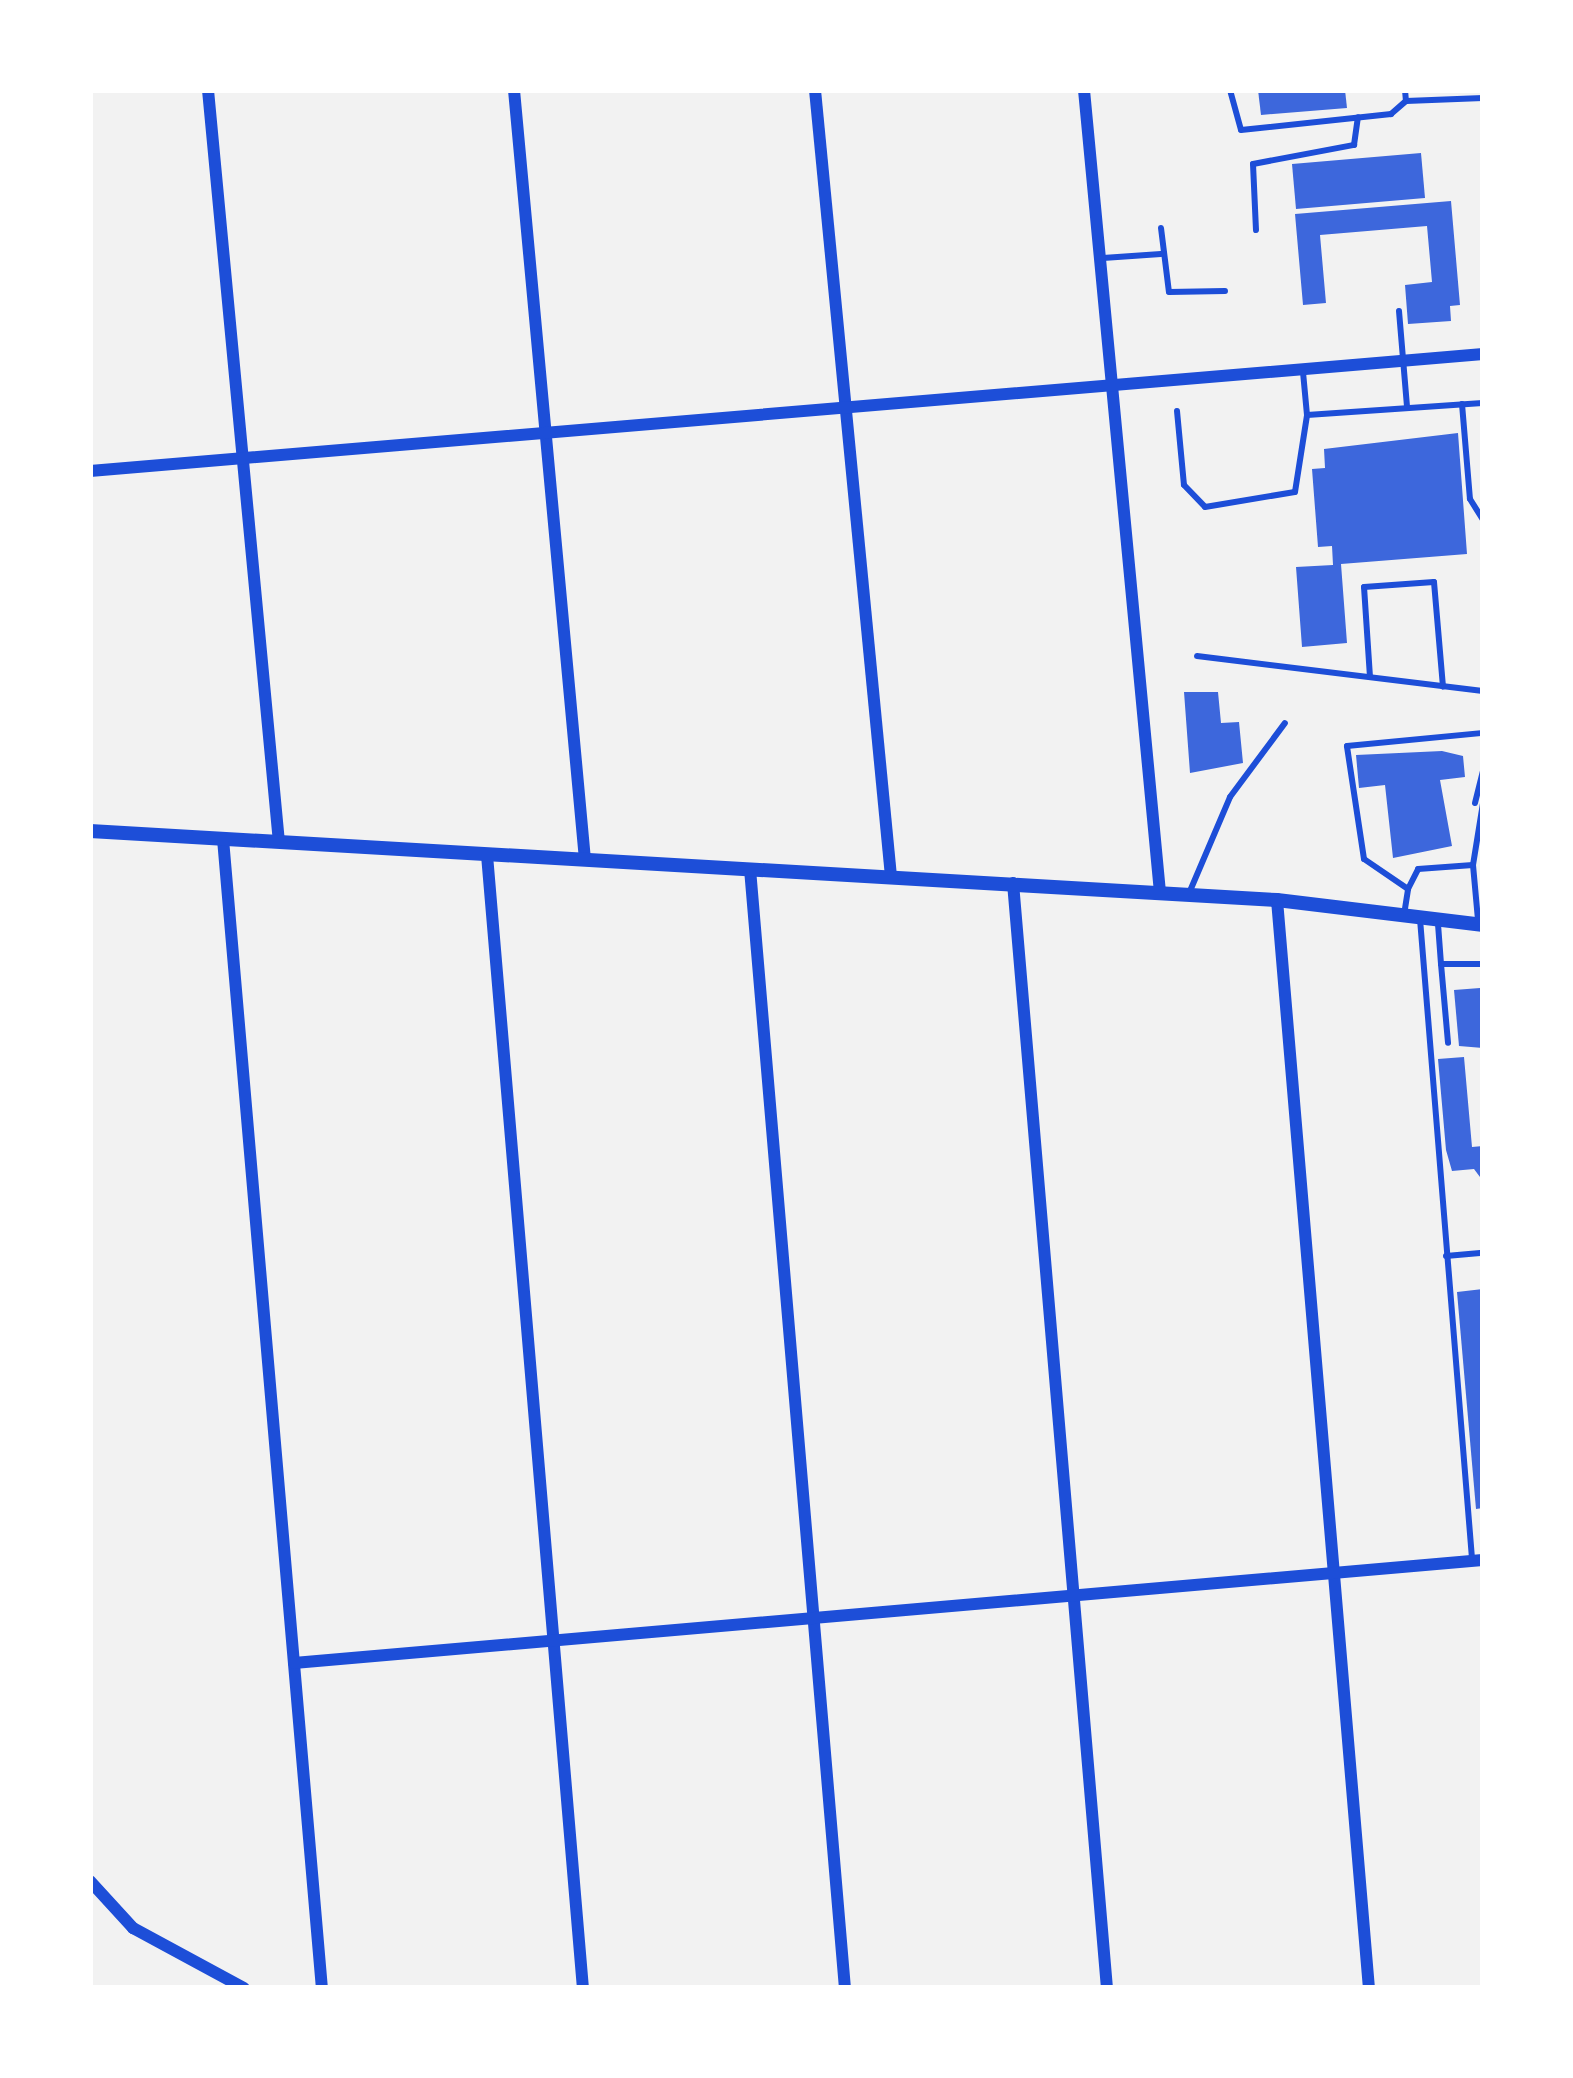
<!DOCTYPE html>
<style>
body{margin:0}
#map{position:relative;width:1573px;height:2078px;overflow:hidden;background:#f2f2f2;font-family:"Fira Sans Condensed",sans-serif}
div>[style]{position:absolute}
.building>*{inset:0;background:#3d67dc}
.service>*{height:6px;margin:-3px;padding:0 3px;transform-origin:3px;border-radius:3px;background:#1d4ed8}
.minor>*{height:12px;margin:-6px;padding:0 6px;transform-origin:6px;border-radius:6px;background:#1d4ed8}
.tertiary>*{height:14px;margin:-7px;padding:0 7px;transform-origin:7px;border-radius:7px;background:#1d4ed8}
span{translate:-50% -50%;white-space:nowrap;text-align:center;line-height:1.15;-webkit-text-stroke:9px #fff;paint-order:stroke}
.frame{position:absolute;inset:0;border:93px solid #fff;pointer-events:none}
</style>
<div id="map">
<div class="building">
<i style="clip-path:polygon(1258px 90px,1345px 90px,1347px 108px,1261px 115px)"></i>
<i style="clip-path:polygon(1421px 153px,1425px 198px,1296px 209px,1292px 164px)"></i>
<i style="clip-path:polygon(1451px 201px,1460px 305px,1450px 306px,1451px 321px,1408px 324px,1405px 285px,1432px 282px,1427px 226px,1320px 235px,1326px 303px,1303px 305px,1295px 214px)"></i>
<i style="clip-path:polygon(1458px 433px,1467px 554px,1341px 564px,1347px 643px,1302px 647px,1296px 567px,1333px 565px,1332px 546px,1318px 547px,1312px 469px,1325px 468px,1324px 449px)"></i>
<i style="clip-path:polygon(1184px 692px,1218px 692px,1221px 723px,1239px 722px,1243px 763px,1190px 773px)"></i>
<i style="clip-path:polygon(1442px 751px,1463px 756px,1465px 777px,1440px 780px,1452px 846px,1393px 858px,1385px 785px,1359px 788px,1356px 755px)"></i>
<i style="clip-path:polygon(1480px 988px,1483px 1048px,1459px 1046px,1454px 990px)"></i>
<i style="clip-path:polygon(1464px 1057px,1472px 1147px,1483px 1146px,1483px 1181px,1474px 1169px,1452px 1171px,1446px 1150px,1438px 1059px)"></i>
<i style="clip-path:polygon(1483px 1289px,1483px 1508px,1476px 1509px,1457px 1292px)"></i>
</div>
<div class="service">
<i style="left:1230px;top:90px;width:41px;rotate:74.6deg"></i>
<i style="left:1241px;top:130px;width:151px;rotate:-6.1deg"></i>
<i style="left:1391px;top:114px;width:20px;rotate:-41deg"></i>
<i style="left:1405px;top:90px;width:11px;rotate:85deg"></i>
<i style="left:1406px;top:101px;width:77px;rotate:-2.2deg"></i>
<i style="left:1161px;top:228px;width:64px;rotate:82.9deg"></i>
<i style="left:1169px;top:292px;width:56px;rotate:-1deg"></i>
<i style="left:1256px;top:230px;width:66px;rotate:-92.6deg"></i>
<i style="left:1253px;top:164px;width:103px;rotate:-10.7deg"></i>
<i style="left:1354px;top:145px;width:28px;rotate:-82deg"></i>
<i style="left:1103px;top:258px;width:58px;rotate:-3.9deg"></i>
<i style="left:1399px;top:311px;width:95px;rotate:85.2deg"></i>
<i style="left:1303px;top:372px;width:43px;rotate:84.7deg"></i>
<i style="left:1307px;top:415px;width:176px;rotate:-3.9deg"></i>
<i style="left:1462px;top:404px;width:95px;rotate:85.2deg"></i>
<i style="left:1470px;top:499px;width:25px;rotate:58deg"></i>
<i style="left:1177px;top:411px;width:74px;rotate:84.6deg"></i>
<i style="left:1184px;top:485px;width:30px;rotate:46deg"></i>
<i style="left:1205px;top:507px;width:91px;rotate:-9.5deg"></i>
<i style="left:1295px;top:492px;width:78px;rotate:-81.1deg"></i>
<i style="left:1197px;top:656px;width:288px;rotate:7deg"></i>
<i style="left:1370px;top:677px;width:90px;rotate:-93.8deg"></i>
<i style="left:1364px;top:587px;width:70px;rotate:-4.1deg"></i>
<i style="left:1434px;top:582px;width:105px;rotate:85.1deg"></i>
<i style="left:1475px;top:803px;width:34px;rotate:-76deg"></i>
<i style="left:1473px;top:865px;width:55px;rotate:84.8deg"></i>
<i style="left:1408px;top:889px;width:22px;rotate:-63deg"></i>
<i style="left:1418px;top:869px;width:55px;rotate:-4.2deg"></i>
<i style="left:1473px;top:865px;width:63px;rotate:-80.8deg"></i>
<i style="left:1190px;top:891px;width:102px;rotate:-66.9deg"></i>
<i style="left:1230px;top:797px;width:92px;rotate:-53.4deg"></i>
<i style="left:1404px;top:915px;width:26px;rotate:-81deg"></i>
<i style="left:1408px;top:889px;width:53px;rotate:-145.7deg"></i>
<i style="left:1364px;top:859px;width:114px;rotate:-98.6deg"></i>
<i style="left:1347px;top:746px;width:137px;rotate:-5.5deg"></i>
<i style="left:1420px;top:919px;width:641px;rotate:85.35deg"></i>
<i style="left:1438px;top:924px;width:40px;rotate:85.7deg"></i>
<i style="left:1441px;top:964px;width:42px"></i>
<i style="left:1441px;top:964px;width:79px;rotate:84.9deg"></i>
<i style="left:1446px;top:1256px;width:37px;rotate:-5deg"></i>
</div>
<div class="minor">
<i style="left:208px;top:90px;width:755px;rotate:84.61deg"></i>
<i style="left:514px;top:90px;width:773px;rotate:84.73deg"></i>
<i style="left:815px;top:90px;width:790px;rotate:84.48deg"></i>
<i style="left:1084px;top:90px;width:806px;rotate:84.59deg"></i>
<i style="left:90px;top:471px;width:1398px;rotate:-4.8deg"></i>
<i style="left:223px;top:839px;width:1153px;rotate:85.08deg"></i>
<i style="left:487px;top:855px;width:1137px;rotate:85.16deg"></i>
<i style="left:750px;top:869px;width:1123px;rotate:85.15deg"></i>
<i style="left:1013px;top:883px;width:1109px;rotate:85.14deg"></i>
<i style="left:1277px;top:900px;width:1092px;rotate:85.17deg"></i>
<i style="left:294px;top:1663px;width:1193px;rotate:-4.95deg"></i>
<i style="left:90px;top:1881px;width:64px;rotate:47.5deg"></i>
<i style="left:133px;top:1928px;width:126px;rotate:28.4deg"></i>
</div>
<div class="tertiary">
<i style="left:90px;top:831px;width:1189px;rotate:3.33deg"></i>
<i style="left:1277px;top:900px;width:208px;rotate:6.9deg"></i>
</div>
<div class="frame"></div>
</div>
